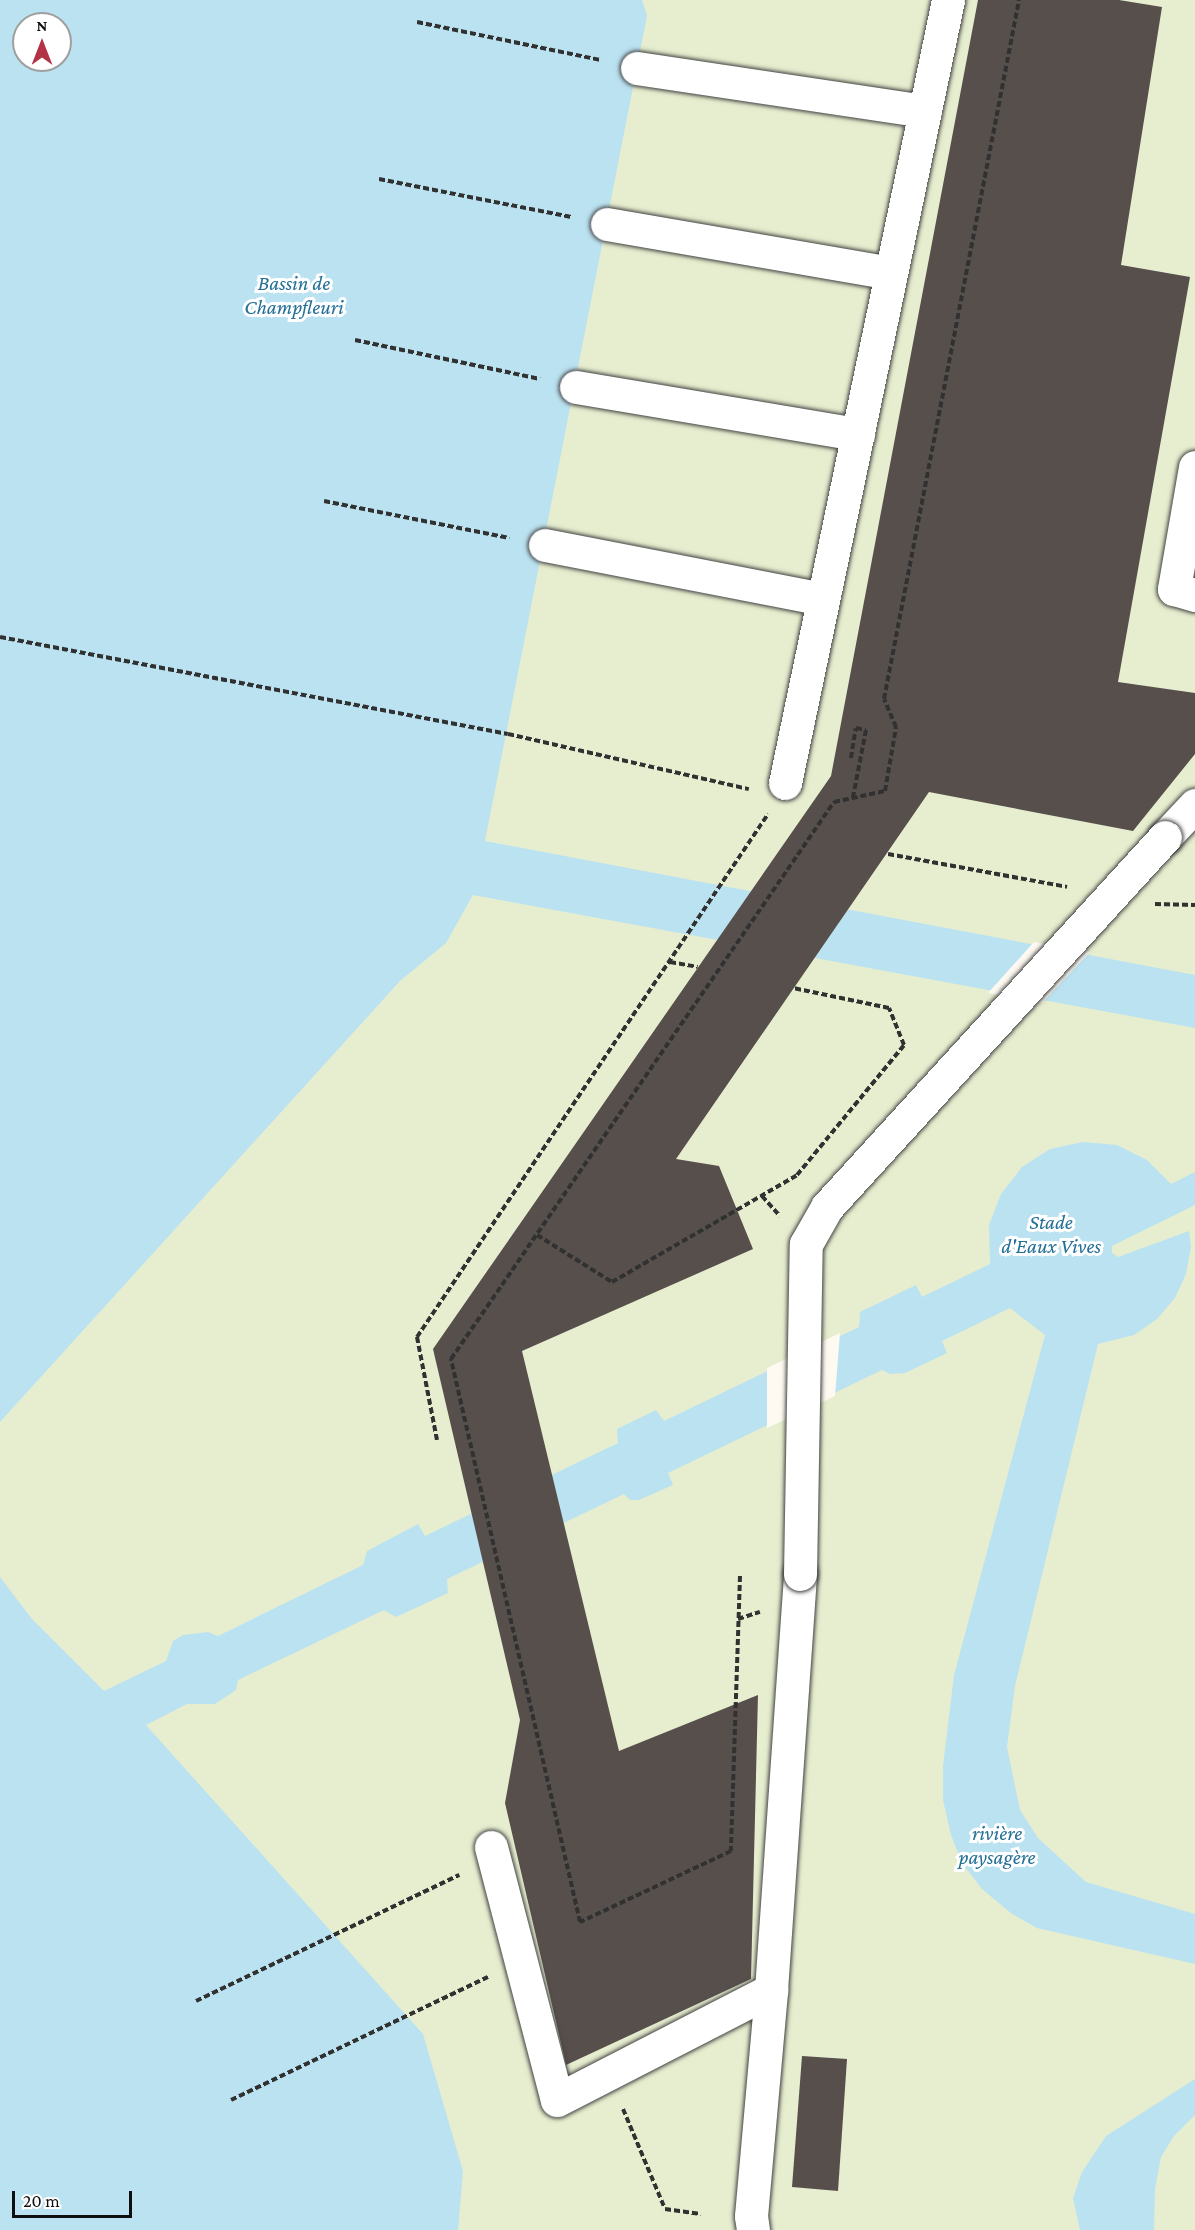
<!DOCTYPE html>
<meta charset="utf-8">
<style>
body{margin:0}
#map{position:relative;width:1195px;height:2230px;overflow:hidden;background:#fefaf2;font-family:"Crimson Pro",serif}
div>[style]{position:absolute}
.pitch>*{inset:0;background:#e6eecf}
.water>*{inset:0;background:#bbe2f1}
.pier>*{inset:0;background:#fefaf2}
.building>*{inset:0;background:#574f4c}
.path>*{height:4px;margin-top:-2px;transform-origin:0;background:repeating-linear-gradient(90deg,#313131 0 6px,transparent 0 9px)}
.roads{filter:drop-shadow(0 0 2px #424242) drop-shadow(0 0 2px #424242)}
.minor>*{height:33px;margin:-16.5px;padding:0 16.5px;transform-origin:16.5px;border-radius:16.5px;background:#fff}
.bridges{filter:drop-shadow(0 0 2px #424242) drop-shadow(0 0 2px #424242)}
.minor-bridge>*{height:33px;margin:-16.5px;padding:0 16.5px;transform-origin:16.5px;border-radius:16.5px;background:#fff}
span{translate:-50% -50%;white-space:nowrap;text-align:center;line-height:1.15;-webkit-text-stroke:6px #fff;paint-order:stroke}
.water-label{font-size:21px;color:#236f96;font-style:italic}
.north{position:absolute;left:12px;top:12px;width:60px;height:60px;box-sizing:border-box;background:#fff;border:2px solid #9f9f9f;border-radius:50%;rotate:0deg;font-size:16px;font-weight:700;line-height:24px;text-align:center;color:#0f0f0f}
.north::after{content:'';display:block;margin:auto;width:21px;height:27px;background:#b23346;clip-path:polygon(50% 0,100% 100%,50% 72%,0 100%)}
.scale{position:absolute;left:12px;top:2191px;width:120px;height:27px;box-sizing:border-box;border:3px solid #0f0f0f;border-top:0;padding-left:8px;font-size:18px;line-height:21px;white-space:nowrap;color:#0f0f0f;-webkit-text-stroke:4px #fff;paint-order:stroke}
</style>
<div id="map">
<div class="pitch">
<i style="clip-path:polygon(evenodd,0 0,1195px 0,1195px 2230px,0 2230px,0 0,24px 24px,60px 24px,60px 60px,24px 60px,24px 24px)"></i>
</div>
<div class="water">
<i style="clip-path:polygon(evenodd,0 0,642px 0,647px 16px,485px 841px,1195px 975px,1195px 1028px,473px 895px,446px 943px,400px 981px,0 1422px,0 0,24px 24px,60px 24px,60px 60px,24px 60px,24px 24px)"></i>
<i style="clip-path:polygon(1083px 1142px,1117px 1145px,1147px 1160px,1171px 1184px,1195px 1172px,1195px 1205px,1112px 1246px,1112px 1253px,1118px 1257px,1189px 1231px,1191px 1247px,1186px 1274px,1175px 1298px,1157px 1319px,1134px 1335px,1098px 1344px,1015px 1686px,1007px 1747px,1020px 1810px,1038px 1838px,1086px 1882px,1195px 1914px,1195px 1964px,1037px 1928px,1012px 1914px,982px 1889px,962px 1863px,951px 1835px,943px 1800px,943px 1766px,954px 1675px,1045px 1335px,1010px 1308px,942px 1341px,947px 1353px,905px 1373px,890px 1374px,882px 1370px,668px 1473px,673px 1485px,639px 1500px,630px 1500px,624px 1494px,447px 1579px,448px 1593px,396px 1617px,384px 1610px,238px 1680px,236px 1690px,215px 1704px,187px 1704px,146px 1725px,423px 2034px,463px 2171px,458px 2230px,0 2230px,0 1577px,32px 1619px,104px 1691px,166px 1661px,173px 1641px,183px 1635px,208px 1632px,218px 1636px,363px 1565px,367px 1551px,418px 1524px,425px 1536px,618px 1443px,617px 1429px,656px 1410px,664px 1421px,859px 1327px,860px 1312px,916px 1285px,922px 1297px,990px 1264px,989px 1225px,1001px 1194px,1022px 1167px,1050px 1149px)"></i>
<i style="clip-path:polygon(1195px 2079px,1195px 2115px,1174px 2136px,1161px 2157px,1155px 2189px,1154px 2230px,1080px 2230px,1073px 2198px,1082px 2172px,1106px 2136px)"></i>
</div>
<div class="pier">
<i style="clip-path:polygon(1034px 942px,1090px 952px,1042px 1003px,988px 993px)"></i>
<i style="clip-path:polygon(840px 1333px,835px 1396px,767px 1428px,767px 1368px)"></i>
</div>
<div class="building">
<i style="clip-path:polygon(978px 0,1119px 0,1162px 7px,1121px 265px,1190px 277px,1118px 682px,1195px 693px,1195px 754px,1133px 831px,929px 792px,676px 1159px,719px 1166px,753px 1249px,522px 1351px,619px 1751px,758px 1695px,751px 1979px,566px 2065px,505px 1803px,520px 1720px,433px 1349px,831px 776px)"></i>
<i style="clip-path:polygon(802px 2056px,847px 2059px,838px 2191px,792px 2187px)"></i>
</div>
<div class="path">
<i style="left:417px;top:22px;width:188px;rotate:11.7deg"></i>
<i style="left:379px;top:179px;width:196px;rotate:11.2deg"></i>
<i style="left:355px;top:340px;width:189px;rotate:11.9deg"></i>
<i style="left:324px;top:501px;width:189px;rotate:11.3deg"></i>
<i style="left:0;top:637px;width:517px;rotate:10.81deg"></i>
<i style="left:508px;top:734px;width:247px;rotate:12.9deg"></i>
<i style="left:851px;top:758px;width:30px;rotate:-81deg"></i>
<i style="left:856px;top:728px;width:10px;rotate:11deg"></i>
<i style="left:866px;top:730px;width:68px;rotate:101deg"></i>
<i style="left:888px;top:854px;width:182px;rotate:10.4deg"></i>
<i style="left:1155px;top:904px;width:40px;rotate:1.4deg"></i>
<i style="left:670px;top:962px;width:28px;rotate:10deg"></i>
<i style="left:762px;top:1196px;width:27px;rotate:48deg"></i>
<i style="left:537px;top:1235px;width:89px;rotate:32.1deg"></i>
<i style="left:612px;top:1282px;width:214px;rotate:-30deg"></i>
<i style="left:797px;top:1175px;width:168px;rotate:-50.5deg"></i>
<i style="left:904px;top:1045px;width:40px;rotate:-112deg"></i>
<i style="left:889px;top:1008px;width:98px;rotate:-168.2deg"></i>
<i style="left:437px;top:1440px;width:105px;rotate:-101deg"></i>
<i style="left:417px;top:1337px;width:630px;rotate:-56.13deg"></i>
<i style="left:740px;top:1576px;width:275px;rotate:91.9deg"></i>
<i style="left:731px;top:1851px;width:167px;rotate:154.8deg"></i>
<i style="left:580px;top:1922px;width:578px;rotate:-102.91deg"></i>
<i style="left:451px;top:1359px;width:676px;rotate:-55.49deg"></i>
<i style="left:834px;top:802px;width:52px;rotate:-12.2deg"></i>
<i style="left:885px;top:791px;width:65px;rotate:-80.2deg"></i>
<i style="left:896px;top:727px;width:30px;rotate:-113deg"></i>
<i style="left:884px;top:699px;width:712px;rotate:-79.07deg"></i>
<i style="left:738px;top:1619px;width:23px;rotate:-18deg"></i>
<i style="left:196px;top:2001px;width:292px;rotate:-25.6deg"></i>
<i style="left:231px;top:2100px;width:285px;rotate:-25.6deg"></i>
<i style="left:623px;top:2109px;width:108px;rotate:67.2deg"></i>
<i style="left:665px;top:2209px;width:36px;rotate:8deg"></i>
</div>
<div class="roads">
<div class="minor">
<i style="left:637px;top:68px;width:291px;rotate:8.5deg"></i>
<i style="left:607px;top:224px;width:288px;rotate:9.8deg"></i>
<i style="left:576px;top:387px;width:286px;rotate:9.5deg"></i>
<i style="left:1195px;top:467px;width:124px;rotate:99.8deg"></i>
<i style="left:1174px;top:589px;width:22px;rotate:16deg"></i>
<i style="left:545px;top:545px;width:283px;rotate:11deg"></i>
<i style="left:785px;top:783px;width:800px;rotate:-78.24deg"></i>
<i style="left:1165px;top:837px;width:44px;rotate:-46.8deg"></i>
<i style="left:491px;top:1847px;width:261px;rotate:75.4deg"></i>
<i style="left:557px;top:2100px;width:241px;rotate:-27.2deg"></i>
<i style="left:771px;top:1990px;width:417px;rotate:-86deg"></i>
<i style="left:753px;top:2230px;width:14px;rotate:-98deg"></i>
<i style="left:751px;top:2216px;width:227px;rotate:-84.9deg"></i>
</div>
</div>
<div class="bridges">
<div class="minor-bridge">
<i style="left:800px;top:1574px;width:330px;rotate:-89deg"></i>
<i style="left:806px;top:1244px;width:43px;rotate:-60.4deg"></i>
<i style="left:827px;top:1207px;width:501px;rotate:-47.59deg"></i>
</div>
</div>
<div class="water-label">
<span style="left:294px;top:295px">Bassin de<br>Champfleuri</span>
<span style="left:1051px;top:1234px">Stade<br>d'Eaux Vives</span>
<span style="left:997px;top:1845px">rivière<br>paysagère</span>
</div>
<div class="north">N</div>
<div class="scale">20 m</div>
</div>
